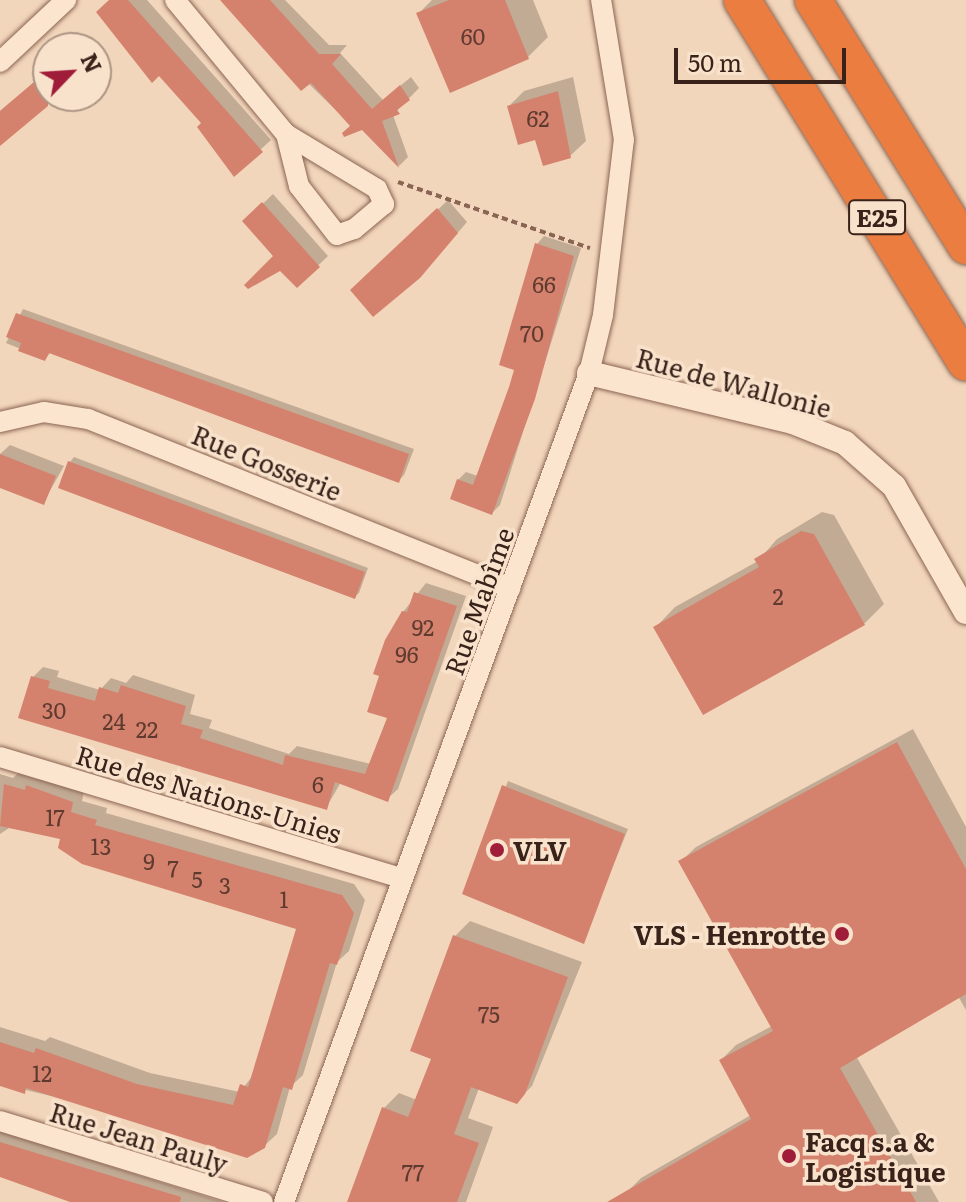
<!DOCTYPE html>
<meta charset="utf-8">
<style>
body{margin:0}
#map{position:relative;width:966px;height:1202px;overflow:hidden;background:#f2d6bb;font-family:Literata,serif}
div>[style]{position:absolute}
.shadow>*{inset:0;background:#0003}
.building>*{inset:0;background:#d4826d}
.path>*{height:4px;margin-top:-2px;transform-origin:0;background:repeating-linear-gradient(90deg,#8b6553 0 6px,transparent 0 10px)}
.roads{filter:drop-shadow(0 0 2px #8b6553) drop-shadow(0 0 2px #8b6553)}
.minor>*{height:20px;margin:-10px;padding:0 10px;transform-origin:10px;border-radius:10px;background:#fce5cf}
.tertiary>*{height:24px;margin:-12px;padding:0 12px;transform-origin:12px;border-radius:12px;background:#fce5cf}
.motorway>*{height:36px;margin:-18px;padding:0 18px;transform-origin:18px;border-radius:18px;background:#ec7d41}
.dots>*{width:22px;height:22px;translate:-50% -50%;box-sizing:border-box;border:4px solid #f9e2cb;border-radius:50%}
span{translate:-50% -50%;white-space:nowrap;text-align:center;line-height:1.15;-webkit-text-stroke:7px #f9e2cb;paint-order:stroke}
.number-label{font-size:22px;color:#5f3a2f}
.number-label span{-webkit-text-stroke-width:0}
.shield-label span{padding:2px 6px;background:#f9e2cb;border:2px solid;border-radius:6px;-webkit-text-stroke-width:0}
.shield-label{font-size:24px;color:#38221a;font-weight:700}
.street-label{font-size:26px;color:#38221a}
.poi-label{font-size:26px;color:#38221a;font-weight:700}
.left{translate:0 -50%;text-align:left}
.right{translate:-100% -50%;text-align:right}
.north{position:absolute;left:32px;top:32px;width:80px;height:80px;box-sizing:border-box;background:#f9e2cb;border:2px solid #ac9584;border-radius:50%;rotate:65deg;font-size:22px;font-weight:700;line-height:32px;text-align:center;color:#38221a}
.north::after{content:'';display:block;margin:auto;width:28px;height:36px;background:#a01d3a;clip-path:polygon(50% 0,100% 100%,50% 72%,0 100%)}
.scale{position:absolute;left:674px;top:48px;width:172px;height:36px;box-sizing:border-box;border:4px solid #38221a;border-top:0;padding-left:10px;font-size:24px;line-height:28px;white-space:nowrap;color:#38221a;-webkit-text-stroke:6px #f9e2cb;paint-order:stroke}
</style>
<div id="map">
<div class="shadow">
<i style="clip-path:polygon(111px 0,147px 0,271px 140px,234px 174px,203px 123px)"></i>
<i style="clip-path:polygon(223px 0,285px 0,329px 45px,347px 45px,340px 53px,383px 100px,411px 77px,419px 88px,393px 115px,408px 157px,399px 166px,362px 128px,352px 126px)"></i>
<i style="clip-path:polygon(432px 0,533px 0,548px 37px,528px 57px,451px 90px,419px 13px)"></i>
<i style="clip-path:polygon(48px 71px,48px 96px,57px 96px,0 144px,0 111px)"></i>
<i style="clip-path:polygon(573px 77px,586px 141px,570px 156px,536px 138px,509px 106px,524px 91px)"></i>
<i style="clip-path:polygon(273px 194px,328px 256px,297px 286px,245px 221px)"></i>
<i style="clip-path:polygon(448px 200px,467px 222px,430px 265px,352px 290px)"></i>
<i style="clip-path:polygon(544px 236px,581px 248px,500px 505px,492px 513px,458px 480px,466px 472px,478px 476px,517px 369px,537px 244px)"></i>
<i style="clip-path:polygon(23px 309px,414px 449px,404px 475px,398px 481px,50px 353px,45px 359px,6px 343px)"></i>
<i style="clip-path:polygon(10px 445px,64px 466px,43px 503px,0 486px,0 454px)"></i>
<i style="clip-path:polygon(74px 457px,368px 568px,359px 593px,354px 597px,70px 462px)"></i>
<i style="clip-path:polygon(822px 512px,834px 515px,884px 604px,864px 624px,656px 627px,675px 607px,758px 561px,777px 539px)"></i>
<i style="clip-path:polygon(426px 583px,466px 596px,398px 789px,387px 799px,341px 782px,326px 808px,20px 716px,33px 677px,43px 667px,59px 671px,57px 677px,100px 690px,111px 678px,126px 683px,133px 675px,195px 695px,190px 714px,212px 720px,209px 728px,289px 754px,297px 746px,371px 764px,390px 717px,403px 612px)"></i>
<i style="clip-path:polygon(913px 729px,966px 827px,966px 1010px,958px 996px,856px 1056px,939px 1202px,631px 1202px,626px 1193px,641px 1178px,751px 1115px,721px 1060px,736px 1045px,772px 1026px,680px 862px,696px 847px)"></i>
<i style="clip-path:polygon(18px 773px,36px 779px,40px 774px,84px 790px,82px 801px,107px 808px,106px 813px,354px 884px,365px 900px,349px 951px,337px 962px,303px 1075px,290px 1087px,277px 1134px,264px 1146px,0 1084px,0 1027px,45px 1041px,50px 1037px,150px 1073px,240px 1092px,254px 1074px,298px 928px,62px 838px,9px 828px,0 834px,0 774px,13px 778px)"></i>
<i style="clip-path:polygon(508px 781px,628px 829px,583px 941px,464px 893px)"></i>
<i style="clip-path:polygon(470px 921px,582px 962px,532px 1086px,517px 1101px,479px 1088px,468px 1118px,493px 1127px,466px 1202px,349px 1202px,384px 1108px,399px 1093px,417px 1100px,434px 1057px,455px 936px)"></i>
<i style="clip-path:polygon(0 1131px,223px 1202px,81px 1202px,0 1175px)"></i>
</div>
<div class="building">
<i style="clip-path:polygon(109px 0,128px 0,263px 152px,234px 177px,197px 127px,201px 123px,159px 76px,152px 83px,96px 12px)"></i>
<i style="clip-path:polygon(220px 0,270px 0,319px 54px,341px 54px,332px 64px,372px 109px,400px 85px,410px 100px,397px 110px,400px 114px,382px 121px,399px 168px,362px 130px,344px 137px,342px 133px,350px 126px,332px 106px,311px 83px,301px 91px)"></i>
<i style="clip-path:polygon(449px 0,505px 0,529px 59px,450px 93px,416px 13px)"></i>
<i style="clip-path:polygon(48px 70px,48px 106px,0 146px,0 111px)"></i>
<i style="clip-path:polygon(558px 91px,571px 158px,543px 166px,535px 140px,518px 145px,507px 106px)"></i>
<i style="clip-path:polygon(262px 202px,320px 267px,297px 288px,280px 271px,248px 289px,244px 285px,273px 256px,242px 221px)"></i>
<i style="clip-path:polygon(437px 208px,458px 233px,420px 278px,373px 317px,350px 290px)"></i>
<i style="clip-path:polygon(535px 243px,574px 256px,535px 399px,492px 515px,450px 499px,457px 479px,473px 485px,509px 387px,514px 370px,499px 365px)"></i>
<i style="clip-path:polygon(16px 313px,409px 454px,399px 483px,49px 353px,45px 361px,18px 351px,21px 343px,6px 337px)"></i>
<i style="clip-path:polygon(0 454px,56px 476px,44px 505px,0 488px)"></i>
<i style="clip-path:polygon(68px 461px,365px 572px,355px 599px,58px 488px)"></i>
<i style="clip-path:polygon(801px 531px,814px 534px,865px 625px,703px 715px,653px 627px,759px 567px,754px 559px)"></i>
<i style="clip-path:polygon(414px 592px,457px 606px,388px 802px,335px 782px,327px 810px,18px 718px,31px 676px,50px 681px,48px 688px,95px 701px,99px 687px,118px 693px,121px 685px,186px 706px,181px 724px,203px 730px,200px 738px,283px 765px,285px 755px,365px 774px,387px 718px,367px 712px,379px 676px,373px 674px,385px 640px,402px 611px,407px 612px)"></i>
<i style="clip-path:polygon(897px 742px,966px 869px,966px 994px,840px 1068px,916px 1202px,607px 1202px,751px 1119px,719px 1060px,773px 1031px,678px 861px)"></i>
<i style="clip-path:polygon(4px 784px,25px 790px,26px 785px,73px 802px,71px 812px,97px 820px,95px 825px,342px 895px,354px 913px,337px 965px,330px 963px,292px 1090px,283px 1087px,265px 1148px,247px 1158px,26px 1088px,25px 1094px,0 1086px,0 1042px,34px 1053px,36px 1048px,137px 1084px,233px 1105px,240px 1084px,248px 1087px,296px 929px,82px 864px,58px 848px,60px 839px,0 826px)"></i>
<i style="clip-path:polygon(502px 785px,625px 834px,584px 944px,462px 894px)"></i>
<i style="clip-path:polygon(453px 935px,568px 977px,525px 1094px,517px 1104px,471px 1087px,454px 1134px,479px 1143px,457px 1202px,347px 1202px,382px 1107px,408px 1117px,431px 1059px,410px 1051px)"></i>
<i style="clip-path:polygon(0 1142px,181px 1197px,180px 1202px,70px 1202px,0 1177px)"></i>
</div>
<div class="path">
<i style="left:398px;top:182px;width:203px;rotate:19deg"></i>
</div>
<div class="roads">
<div class="minor">
<i style="left:175px;top:0;width:174px;rotate:50.4deg"></i>
<i style="left:286px;top:134px;width:106px;rotate:31.1deg"></i>
<i style="left:377px;top:189px;width:17px;rotate:65deg"></i>
<i style="left:384px;top:204px;width:39px;rotate:140deg"></i>
<i style="left:354px;top:229px;width:18px;rotate:161deg"></i>
<i style="left:337px;top:235px;width:62px;rotate:-127.8deg"></i>
<i style="left:299px;top:186px;width:54px;rotate:-104deg"></i>
<i style="left:0;top:62px;width:91px;rotate:-43.2deg"></i>
<i style="left:0;top:422px;width:45px;rotate:-12.8deg"></i>
<i style="left:44px;top:412px;width:45px;rotate:9deg"></i>
<i style="left:88px;top:419px;width:455px;rotate:21.8deg"></i>
<i style="left:0;top:757px;width:420px;rotate:16.8deg"></i>
<i style="left:0;top:1121px;width:275px;rotate:17.1deg"></i>
<i style="left:284px;top:1202px;width:883px;rotate:-69.8deg"></i>
<i style="left:589px;top:373px;width:60px;rotate:-76.4deg"></i>
<i style="left:603px;top:315px;width:176px;rotate:-83.2deg"></i>
<i style="left:624px;top:140px;width:142px;rotate:-99.3deg"></i>
</div>
<div class="tertiary">
<i style="left:589px;top:373px;width:210px;rotate:13.5deg"></i>
<i style="left:793px;top:422px;width:56px;rotate:22deg"></i>
<i style="left:845px;top:443px;width:65px;rotate:41.3deg"></i>
<i style="left:894px;top:486px;width:145px;rotate:60.3deg"></i>
</div>
<div class="motorway">
<i style="left:742px;top:0;width:426px;rotate:58.3deg"></i>
<i style="left:813px;top:0;width:290px;rotate:58.1deg"></i>
</div>
</div>
<div class="dots">
<i style="left:497px;top:850px;background:#a01d3a"></i>
<i style="left:842px;top:934px;background:#a01d3a"></i>
<i style="left:789px;top:1156px;background:#a01d3a"></i>
</div>
<div class="number-label">
<span style="left:473px;top:36px">60</span>
<span style="left:538px;top:118px">62</span>
<span style="left:544px;top:284px">66</span>
<span style="left:532px;top:333px">70</span>
<span style="left:778px;top:596px">2</span>
<span style="left:423px;top:627px">92</span>
<span style="left:407px;top:654px">96</span>
<span style="left:54px;top:710px">30</span>
<span style="left:114px;top:721px">24</span>
<span style="left:147px;top:729px">22</span>
<span style="left:318px;top:784px">6</span>
<span style="left:55px;top:817px">17</span>
<span style="left:101px;top:846px">13</span>
<span style="left:149px;top:861px">9</span>
<span style="left:173px;top:868px">7</span>
<span style="left:197px;top:879px">5</span>
<span style="left:225px;top:885px">3</span>
<span style="left:284px;top:899px">1</span>
<span style="left:489px;top:1014px">75</span>
<span style="left:42px;top:1073px">12</span>
<span style="left:413px;top:1172px">77</span>
</div>
<div class="shield-label">
<span style="left:877px;top:217px">E25</span>
</div>
<div class="street-label">
<span style="left:734px;top:382px;rotate:15deg">Rue de Wallonie</span>
<span style="left:267px;top:462px;rotate:22deg">Rue Gosserie</span>
<span style="left:478px;top:601px;rotate:-70deg">Rue Mabîme</span>
<span style="left:209px;top:793px;rotate:17deg">Rue des Nations-Unies</span>
<span style="left:139px;top:1137px;rotate:17deg">Rue Jean Pauly</span>
</div>
<div class="poi-label">
<span class="left" style="left:513px;top:850px">VLV</span>
<span class="right" style="left:826px;top:934px">VLS - Henrotte</span>
<span class="left" style="left:805px;top:1156px">Facq s.a &amp;<br>Logistique</span>
</div>
<div class="north">N</div>
<div class="scale">50 m</div>
</div>
